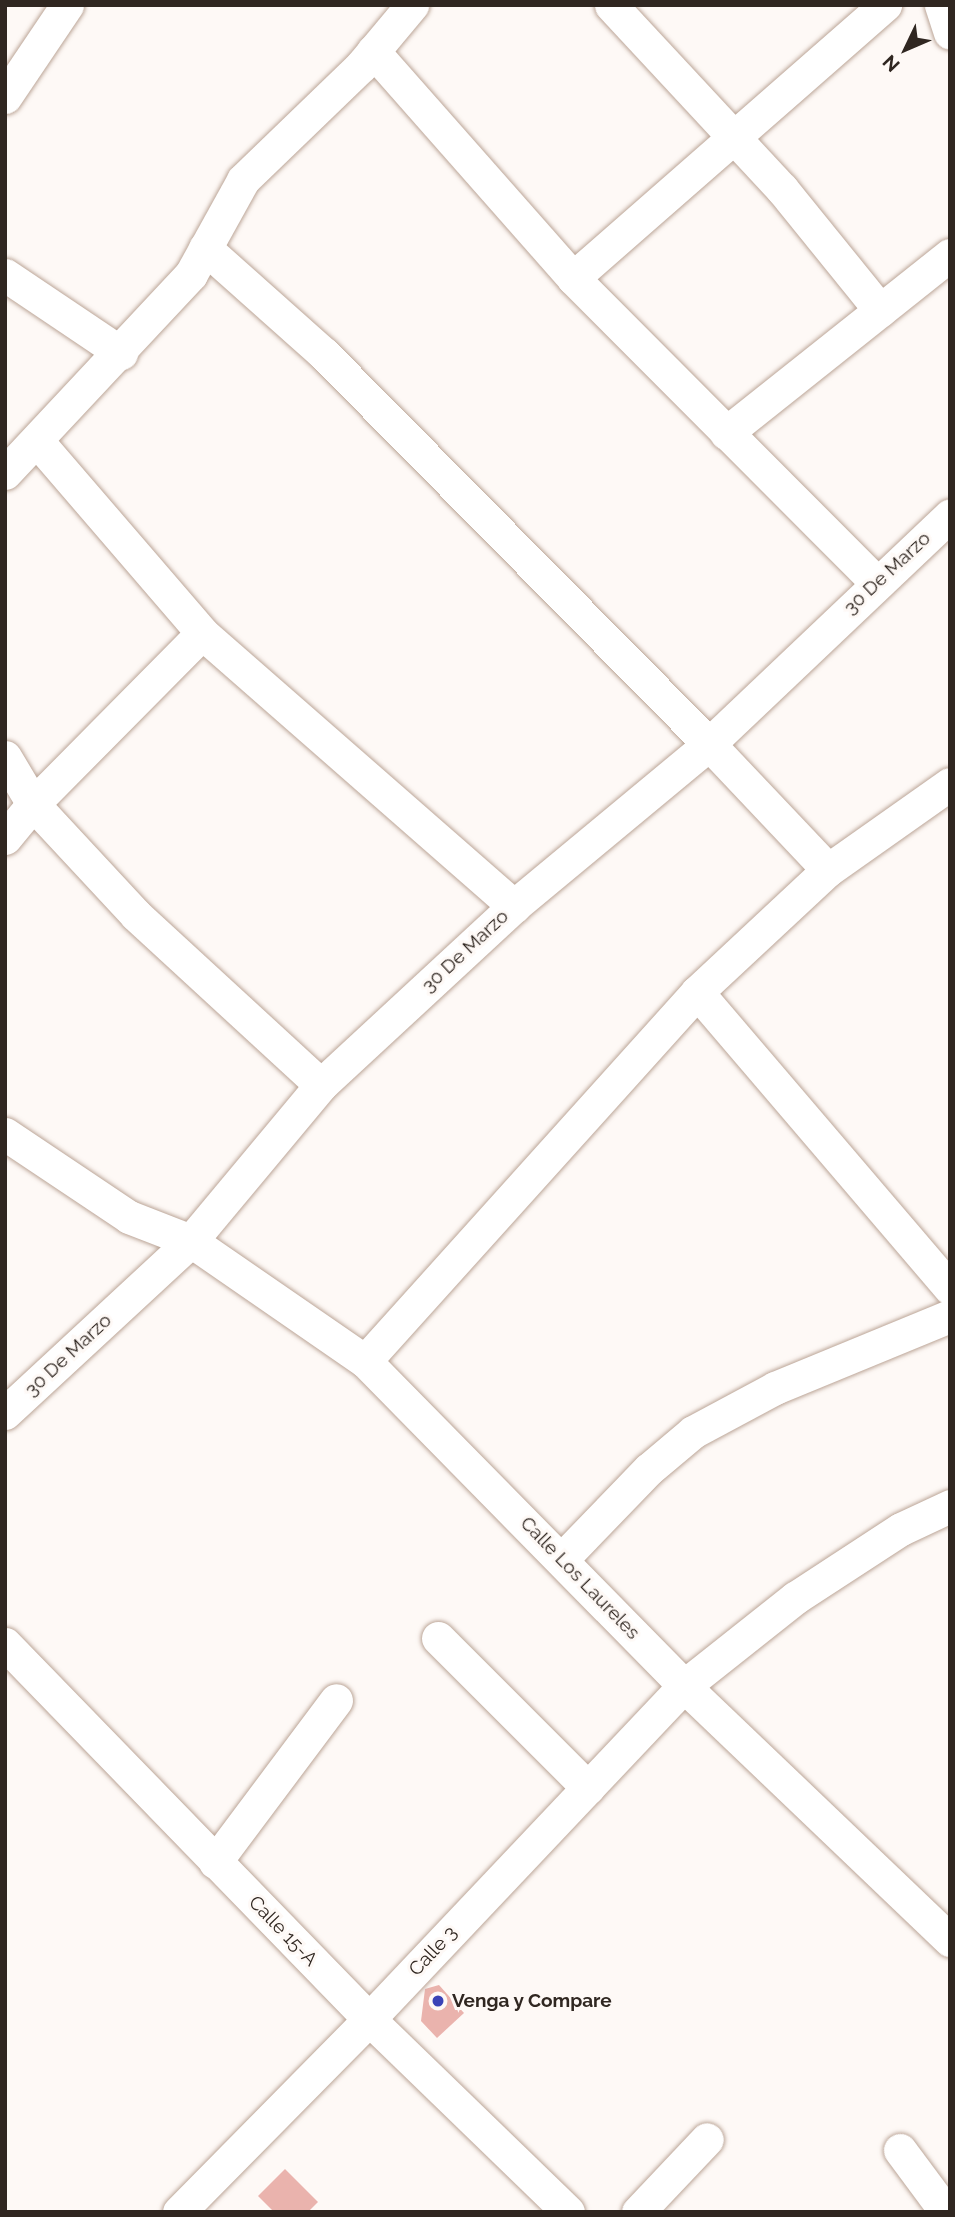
<!DOCTYPE html>
<style>
body{margin:0}
#map{position:relative;width:955px;height:2217px;overflow:hidden;background:#fef9f6;font-family:Raleway,sans-serif}
div>[style]{position:absolute}
.building>*{inset:0;background:#eab3ad}
.roads{filter:drop-shadow(0 0 2px #bba597) drop-shadow(0 0 2px #bba597)}
.minor>*{height:33px;margin:-16.5px;padding:0 16.5px;transform-origin:16.5px;border-radius:16.5px;background:#fff}
.dots>*{width:19px;height:19px;translate:-50% -50%;box-sizing:border-box;border:4px solid #fef9f6;border-radius:50%}
span{translate:-50% -50%;white-space:nowrap;text-align:center;line-height:1.15;-webkit-text-stroke:6px #fef9f6;paint-order:stroke}
.street-label{font-size:19px;color:#302721}
.poi-label{font-size:19px;color:#302721;font-weight:700}
.left{translate:0 -50%;text-align:left}
.frame{position:absolute;inset:0;border:7px solid #302721;pointer-events:none}
.north{position:absolute;left:871px;top:14px;width:70px;height:70px;-webkit-text-stroke:5px #fef9f6;paint-order:stroke;rotate:226deg;font-size:19px;font-weight:700;line-height:28px;text-align:center;color:#302721}
.north::after{content:'';display:block;margin:auto;width:24px;height:32px;background:#302721;clip-path:polygon(50% 0,100% 100%,50% 72%,0 100%)}
</style>
<div id="map">
<div class="building">
<i style="clip-path:polygon(439px 1985px,464px 2013px,437px 2038px,421px 2021px,425px 1989px)"></i>
<i style="clip-path:polygon(285px 2169px,318px 2202px,308px 2212px,274px 2212px,258px 2196px)"></i>
</div>
<div class="roads">
<div class="minor">
<i style="left:611px;top:5px;width:251px;rotate:47.1deg"></i>
<i style="left:782px;top:189px;width:156px;rotate:51deg"></i>
<i style="left:941px;top:5px;width:29px;rotate:72deg"></i>
<i style="left:373px;top:51px;width:303px;rotate:48.6deg"></i>
<i style="left:573px;top:278px;width:429px;rotate:45.1deg"></i>
<i style="left:5px;top:97px;width:111px;rotate:-56deg"></i>
<i style="left:205px;top:248px;width:159px;rotate:41.7deg"></i>
<i style="left:324px;top:354px;width:548px;rotate:45.37deg"></i>
<i style="left:709px;top:744px;width:173px;rotate:46.6deg"></i>
<i style="left:5px;top:275px;width:140px;rotate:33.9deg"></i>
<i style="left:573px;top:278px;width:415px;rotate:-41.2deg"></i>
<i style="left:726px;top:433px;width:286px;rotate:-38.5deg"></i>
<i style="left:38px;top:442px;width:252px;rotate:49.3deg"></i>
<i style="left:202px;top:633px;width:415px;rotate:41.2deg"></i>
<i style="left:5px;top:473px;width:272px;rotate:-46.9deg"></i>
<i style="left:191px;top:274px;width:107px;rotate:-61deg"></i>
<i style="left:243px;top:180px;width:164px;rotate:-44deg"></i>
<i style="left:361px;top:66px;width:80px;rotate:-50.1deg"></i>
<i style="left:5px;top:757px;width:55px;rotate:59.2deg"></i>
<i style="left:33px;top:804px;width:151px;rotate:47.1deg"></i>
<i style="left:136px;top:915px;width:251px;rotate:42.6deg"></i>
<i style="left:5px;top:838px;width:44px;rotate:-50.5deg"></i>
<i style="left:33px;top:804px;width:240px;rotate:-45.3deg"></i>
<i style="left:697px;top:992px;width:389px;rotate:49.5deg"></i>
<i style="left:5px;top:1134px;width:149px;rotate:33.8deg"></i>
<i style="left:129px;top:1217px;width:66px;rotate:21.2deg"></i>
<i style="left:191px;top:1241px;width:211px;rotate:34.6deg"></i>
<i style="left:365px;top:1361px;width:455px;rotate:45.5deg"></i>
<i style="left:684px;top:1686px;width:368px;rotate:43.7deg"></i>
<i style="left:365px;top:1361px;width:496px;rotate:-48deg"></i>
<i style="left:697px;top:992px;width:179px;rotate:-43deg"></i>
<i style="left:828px;top:870px;width:149px;rotate:-35.2deg"></i>
<i style="left:5px;top:1413px;width:253px;rotate:-42.8deg"></i>
<i style="left:191px;top:1241px;width:203px;rotate:-50.2deg"></i>
<i style="left:321px;top:1085px;width:263px;rotate:-42.8deg"></i>
<i style="left:514px;top:906px;width:254px;rotate:-39.7deg"></i>
<i style="left:709px;top:744px;width:332px;rotate:-43.5deg"></i>
<i style="left:562px;top:1559px;width:125px;rotate:-46deg"></i>
<i style="left:649px;top:1469px;width:57px;rotate:-40.1deg"></i>
<i style="left:693px;top:1432px;width:93px;rotate:-28.2deg"></i>
<i style="left:775px;top:1388px;width:189px;rotate:-22.4deg"></i>
<i style="left:438px;top:1638px;width:212px;rotate:45deg"></i>
<i style="left:5px;top:1644px;width:523px;rotate:45.85deg"></i>
<i style="left:369px;top:2019px;width:277px;rotate:44.1deg"></i>
<i style="left:215px;top:1862px;width:202px;rotate:-53.2deg"></i>
<i style="left:900px;top:2150px;width:77px;rotate:53.4deg"></i>
<i style="left:179px;top:2212px;width:271px;rotate:-45.4deg"></i>
<i style="left:369px;top:2019px;width:458px;rotate:-46.6deg"></i>
<i style="left:684px;top:1686px;width:142px;rotate:-38.4deg"></i>
<i style="left:795px;top:1598px;width:126px;rotate:-33.1deg"></i>
<i style="left:901px;top:1529px;width:54px;rotate:-25.1deg"></i>
<i style="left:638px;top:2212px;width:100px;rotate:-46.6deg"></i>
</div>
</div>
<div class="dots">
<i style="left:438px;top:2001px;background:#3a43b7"></i>
</div>
<div class="street-label">
<span style="left:887px;top:573px;rotate:-43deg">30 De Marzo</span>
<span style="left:465px;top:951px;rotate:-43deg">30 De Marzo</span>
<span style="left:68px;top:1355px;rotate:-43deg">30 De Marzo</span>
<span style="left:580px;top:1578px;rotate:46deg">Calle Los Laureles</span>
<span style="left:283px;top:1931px;rotate:46deg">Calle 15-A</span>
<span style="left:433px;top:1951px;rotate:-47deg">Calle 3</span>
</div>
<div class="poi-label">
<span class="left" style="left:452px;top:2001px">Venga y Compare</span>
</div>
<div class="frame"></div>
<div class="north">N</div>
</div>
